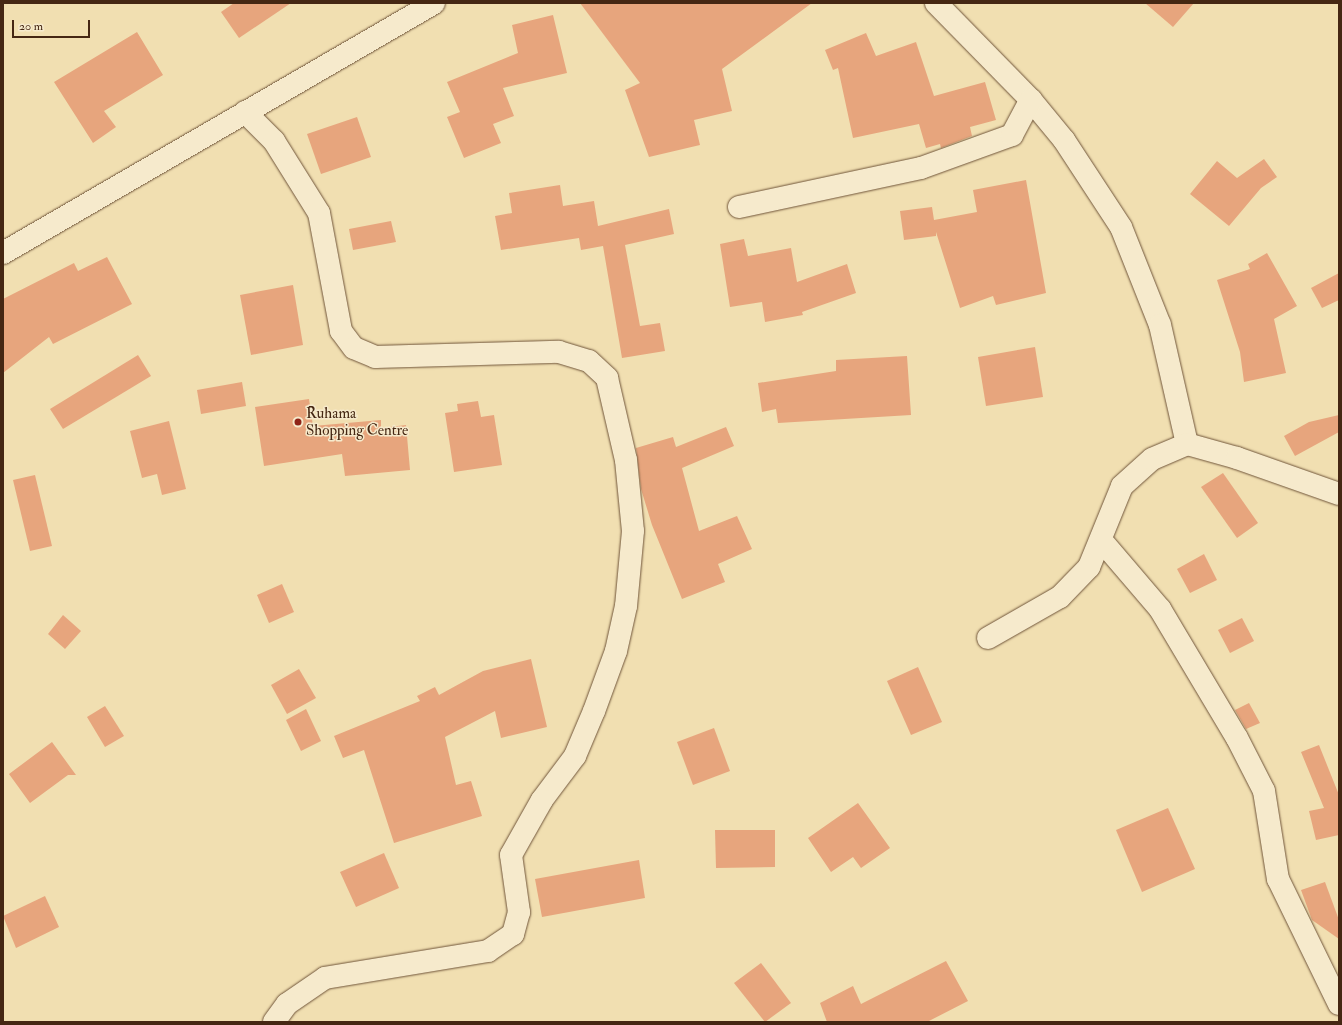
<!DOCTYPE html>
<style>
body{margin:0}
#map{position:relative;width:1342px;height:1025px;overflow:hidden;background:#f1dfb1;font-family:"IM FELL Double Pica",serif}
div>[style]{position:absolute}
.building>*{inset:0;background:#e7a57d}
.roads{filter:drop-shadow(0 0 1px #70553a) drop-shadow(0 0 1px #70553a)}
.street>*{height:22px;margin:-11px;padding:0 11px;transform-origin:11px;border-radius:11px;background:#f6eacc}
.dots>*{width:11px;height:11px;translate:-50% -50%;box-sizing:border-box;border:2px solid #f6eacc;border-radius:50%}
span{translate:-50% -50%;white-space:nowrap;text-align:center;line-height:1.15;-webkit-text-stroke:3px #f6eacc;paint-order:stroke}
.poi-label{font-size:15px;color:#452713}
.left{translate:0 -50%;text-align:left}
.frame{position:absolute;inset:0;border:4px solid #452713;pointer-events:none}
.scale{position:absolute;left:12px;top:20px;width:78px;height:18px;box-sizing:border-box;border:2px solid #452713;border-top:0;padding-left:5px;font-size:12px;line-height:14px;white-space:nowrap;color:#452713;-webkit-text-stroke:3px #f6eacc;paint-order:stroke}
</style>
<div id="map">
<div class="building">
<i style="clip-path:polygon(234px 3px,291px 3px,239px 38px,221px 12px)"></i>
<i style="clip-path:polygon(580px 3px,812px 3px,722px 69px,732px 111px,694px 120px,700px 145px,649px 157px,625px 90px,640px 83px)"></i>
<i style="clip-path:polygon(1145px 3px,1194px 3px,1173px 27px)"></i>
<i style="clip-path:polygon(553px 15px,567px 73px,503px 88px,514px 116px,493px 124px,501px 143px,464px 158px,447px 117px,460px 112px,447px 82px,518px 53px,512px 25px)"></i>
<i style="clip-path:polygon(137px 32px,163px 75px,104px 111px,116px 127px,93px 143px,54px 82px)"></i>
<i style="clip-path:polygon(866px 33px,876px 56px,916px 42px,934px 96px,985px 82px,996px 120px,970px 127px,972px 136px,941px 148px,940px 144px,926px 148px,919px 124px,853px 138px,838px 68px,833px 70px,825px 50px)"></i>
<i style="clip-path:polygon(357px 117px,371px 157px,321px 174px,307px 134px)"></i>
<i style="clip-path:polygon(1264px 159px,1277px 177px,1261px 188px,1229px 226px,1190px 194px,1217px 161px,1237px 178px)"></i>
<i style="clip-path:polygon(1026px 180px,1046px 293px,996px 305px,993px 296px,960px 308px,936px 232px,936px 236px,904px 240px,900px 211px,932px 207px,934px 220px,977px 212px,973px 190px)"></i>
<i style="clip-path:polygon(560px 185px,563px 206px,594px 201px,598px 226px,669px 209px,674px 234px,625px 245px,640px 326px,660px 323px,665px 351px,622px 358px,603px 246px,581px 250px,579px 238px,501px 250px,495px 216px,512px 213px,509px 193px)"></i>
<i style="clip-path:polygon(391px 221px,396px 242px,353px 250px,349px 229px)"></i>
<i style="clip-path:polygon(744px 239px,748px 256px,791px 248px,797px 282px,847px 264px,856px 293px,802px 312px,803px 315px,765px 322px,762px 302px,730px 307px,720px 244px)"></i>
<i style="clip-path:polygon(1267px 253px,1297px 306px,1274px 319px,1286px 373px,1244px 382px,1240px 352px,1217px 280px,1250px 269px,1248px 264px)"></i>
<i style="clip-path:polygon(107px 257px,132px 304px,53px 344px,49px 337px,3px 373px,3px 299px,74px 263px,78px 271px)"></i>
<i style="clip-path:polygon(1339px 273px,1339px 300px,1322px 308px,1311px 288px)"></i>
<i style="clip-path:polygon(293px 285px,303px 345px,251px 355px,240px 295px)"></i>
<i style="clip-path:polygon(1035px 347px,1043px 397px,986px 406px,978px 357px)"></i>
<i style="clip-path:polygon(138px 355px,151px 376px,63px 429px,50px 409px)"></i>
<i style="clip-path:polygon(907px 356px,911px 415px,778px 423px,776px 409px,762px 412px,758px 383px,836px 371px,836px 360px)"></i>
<i style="clip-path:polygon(242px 382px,246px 406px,201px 414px,197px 390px)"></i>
<i style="clip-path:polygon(309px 399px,313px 426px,381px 420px,381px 428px,406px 425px,410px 470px,345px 476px,342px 454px,264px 466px,255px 407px)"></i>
<i style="clip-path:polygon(478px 401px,481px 417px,494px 415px,502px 465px,454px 472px,445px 413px,458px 411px,457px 404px)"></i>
<i style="clip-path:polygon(1339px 415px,1339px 432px,1295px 456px,1284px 436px,1309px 422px)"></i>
<i style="clip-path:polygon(169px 421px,186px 489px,162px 495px,157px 474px,142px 478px,130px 431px)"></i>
<i style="clip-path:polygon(726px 427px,734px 446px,682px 468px,699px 531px,737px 516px,752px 549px,718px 564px,725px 582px,682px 599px,652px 525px,641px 489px,636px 448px,673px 437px,676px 447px)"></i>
<i style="clip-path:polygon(1223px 473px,1258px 523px,1237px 538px,1201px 487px)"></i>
<i style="clip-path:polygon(35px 475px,52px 546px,30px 551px,13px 480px)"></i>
<i style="clip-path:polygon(1204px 554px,1217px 580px,1190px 593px,1177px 569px)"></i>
<i style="clip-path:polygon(282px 584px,294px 612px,269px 623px,257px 595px)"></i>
<i style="clip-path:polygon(63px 615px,81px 631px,65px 649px,48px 634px)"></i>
<i style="clip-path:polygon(1242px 618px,1254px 641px,1230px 653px,1218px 630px)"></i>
<i style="clip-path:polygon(531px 659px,547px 727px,501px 738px,495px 711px,445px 737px,456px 785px,471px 781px,482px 816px,394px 843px,364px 750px,343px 758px,334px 736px,420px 701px,417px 696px,435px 687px,439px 695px,483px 671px)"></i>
<i style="clip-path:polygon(918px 667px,942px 722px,911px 735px,887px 681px)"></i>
<i style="clip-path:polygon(299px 669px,316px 698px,287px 714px,271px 685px)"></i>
<i style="clip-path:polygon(1249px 703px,1260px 723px,1246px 729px,1235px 710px)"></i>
<i style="clip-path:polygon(105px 706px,124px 736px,105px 747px,87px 717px)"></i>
<i style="clip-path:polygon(306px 709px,321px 741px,301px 751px,286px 720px)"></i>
<i style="clip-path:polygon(714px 728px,730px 771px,693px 785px,677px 742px)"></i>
<i style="clip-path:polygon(52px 742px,76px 775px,68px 775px,30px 803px,9px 774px)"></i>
<i style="clip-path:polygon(1319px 745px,1339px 795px,1339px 835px,1316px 840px,1309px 811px,1324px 808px,1301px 752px)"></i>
<i style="clip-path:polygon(858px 803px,890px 848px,861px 868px,853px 857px,831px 872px,808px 838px)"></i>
<i style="clip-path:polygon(1168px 808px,1195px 869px,1142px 892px,1116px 830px)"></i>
<i style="clip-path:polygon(715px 830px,775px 830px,775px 867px,716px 868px)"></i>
<i style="clip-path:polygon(384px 853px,399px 888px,356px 907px,340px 872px)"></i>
<i style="clip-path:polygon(639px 860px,645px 898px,542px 917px,535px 879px)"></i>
<i style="clip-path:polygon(1325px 882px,1339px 920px,1339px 939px,1312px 920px,1301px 890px)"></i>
<i style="clip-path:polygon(45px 896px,59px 927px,16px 948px,3px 916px)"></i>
<i style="clip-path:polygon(946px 961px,968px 1001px,927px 1022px,827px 1022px,820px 1003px,853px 986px,861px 1004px)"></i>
<i style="clip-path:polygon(761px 963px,791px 1003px,765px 1022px,734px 983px)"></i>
</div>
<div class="roads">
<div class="street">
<i style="left:936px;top:3px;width:136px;rotate:45.6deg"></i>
<i style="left:1031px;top:100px;width:52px;rotate:50.5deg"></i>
<i style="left:1064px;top:140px;width:104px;rotate:56.8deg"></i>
<i style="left:1121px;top:227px;width:105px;rotate:68.3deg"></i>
<i style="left:1160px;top:325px;width:122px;rotate:77.2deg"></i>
<i style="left:245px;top:112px;width:41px;rotate:45deg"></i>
<i style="left:274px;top:141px;width:85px;rotate:58deg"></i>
<i style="left:319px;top:213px;width:120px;rotate:79.4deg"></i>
<i style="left:341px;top:331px;width:21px;rotate:53deg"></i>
<i style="left:354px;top:348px;width:23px;rotate:23deg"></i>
<i style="left:375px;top:357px;width:184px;rotate:-1.6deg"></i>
<i style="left:559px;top:352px;width:31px;rotate:17deg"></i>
<i style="left:589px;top:361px;width:25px;rotate:43deg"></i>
<i style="left:607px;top:378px;width:84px;rotate:77deg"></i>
<i style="left:626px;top:460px;width:71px;rotate:84.4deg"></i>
<i style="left:633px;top:531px;width:75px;rotate:95.3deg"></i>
<i style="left:626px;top:606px;width:46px;rotate:102.5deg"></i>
<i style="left:616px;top:651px;width:64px;rotate:110.1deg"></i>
<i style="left:594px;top:711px;width:49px;rotate:112.9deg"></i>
<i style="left:575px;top:756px;width:55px;rotate:126.9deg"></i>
<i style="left:542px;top:800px;width:63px;rotate:119.4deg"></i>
<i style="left:511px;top:855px;width:58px;rotate:82deg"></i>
<i style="left:519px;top:912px;width:23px;rotate:105deg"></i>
<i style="left:513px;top:934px;width:30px;rotate:146deg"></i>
<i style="left:488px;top:951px;width:165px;rotate:170.6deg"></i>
<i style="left:325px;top:978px;width:46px;rotate:145.6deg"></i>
<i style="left:287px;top:1004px;width:22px;rotate:126deg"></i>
<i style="left:739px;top:207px;width:186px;rotate:-12.1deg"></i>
<i style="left:921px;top:168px;width:97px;rotate:-19.9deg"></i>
<i style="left:1012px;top:135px;width:40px;rotate:-62deg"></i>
<i style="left:3px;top:253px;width:498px;rotate:-30.1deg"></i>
<i style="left:1101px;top:540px;width:91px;rotate:49.5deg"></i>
<i style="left:1160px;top:609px;width:150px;rotate:59.2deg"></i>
<i style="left:1237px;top:738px;width:59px;rotate:63deg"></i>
<i style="left:1264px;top:791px;width:89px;rotate:81deg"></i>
<i style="left:1278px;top:879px;width:139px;rotate:64deg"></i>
<i style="left:988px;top:638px;width:83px;rotate:-29.7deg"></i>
<i style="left:1060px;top:597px;width:42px;rotate:-46deg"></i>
<i style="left:1089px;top:567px;width:87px;rotate:-67.8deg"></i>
<i style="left:1122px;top:486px;width:40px;rotate:-42deg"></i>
<i style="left:1152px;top:459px;width:38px;rotate:-23deg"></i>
<i style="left:1187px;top:444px;width:52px;rotate:15.6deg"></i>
<i style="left:1237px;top:458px;width:108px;rotate:19.4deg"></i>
</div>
</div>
<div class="dots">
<i style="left:298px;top:422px;background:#8f2418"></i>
</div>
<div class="poi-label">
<span class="left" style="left:306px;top:422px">Ruhama<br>Shopping Centre</span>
</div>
<div class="frame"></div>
<div class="scale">20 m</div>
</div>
